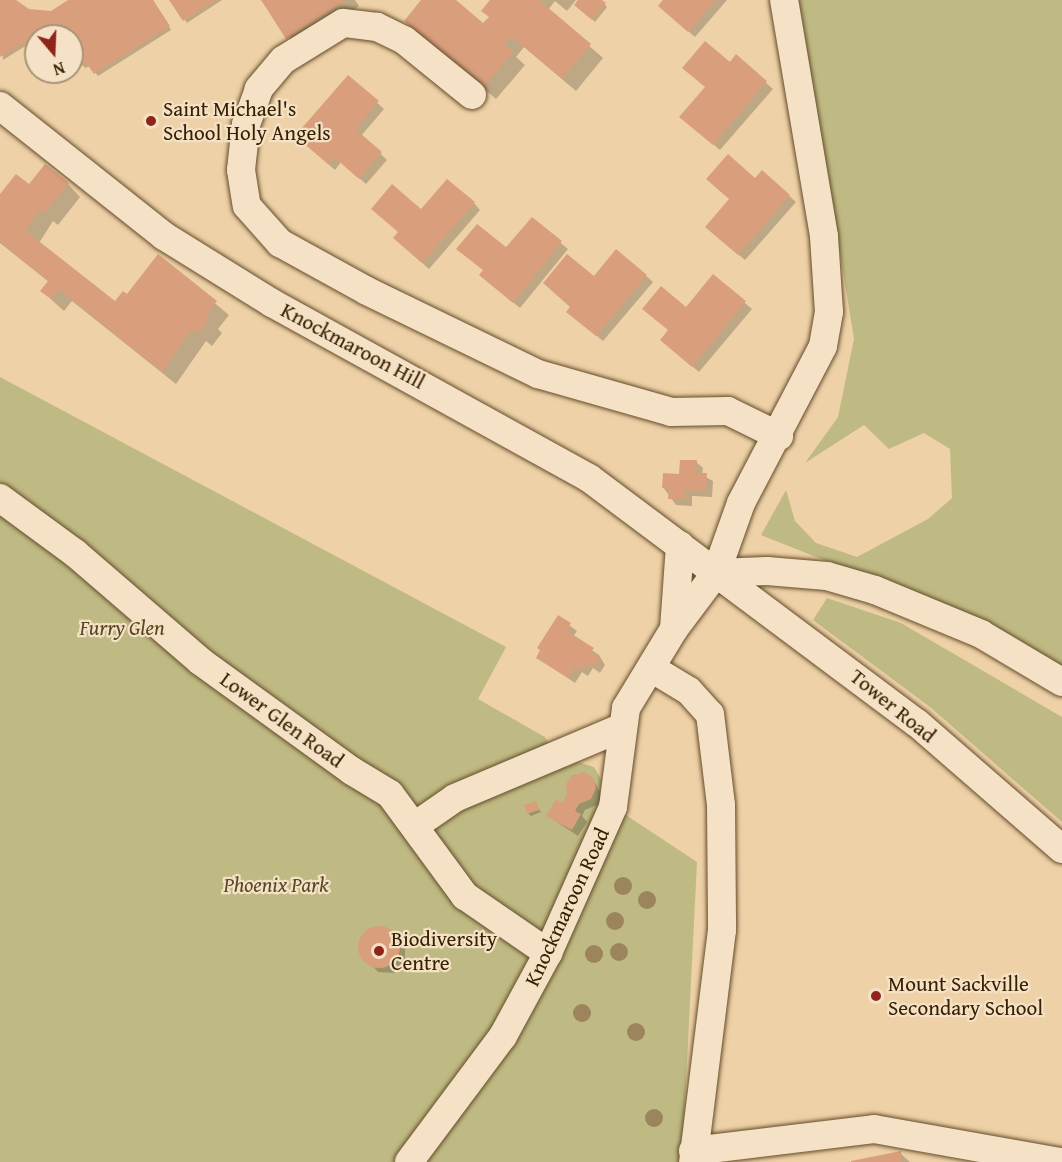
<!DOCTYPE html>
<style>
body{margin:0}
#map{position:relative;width:1062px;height:1162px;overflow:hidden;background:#eed1a7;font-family:"Gentium Book Plus",serif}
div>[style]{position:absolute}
.green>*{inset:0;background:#bfba83}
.shadow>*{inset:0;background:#0003}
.building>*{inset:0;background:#d99f7d}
.round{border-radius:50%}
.roads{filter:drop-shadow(0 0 2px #644c2a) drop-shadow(0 0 2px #644c2a)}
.minor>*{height:28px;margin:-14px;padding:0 14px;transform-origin:14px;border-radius:14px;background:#f4e1c6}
.trees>*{width:18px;height:18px;margin:-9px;border-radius:50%;background:#9c855d}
.dots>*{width:16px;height:16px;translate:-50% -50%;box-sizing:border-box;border:3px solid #f4e1c6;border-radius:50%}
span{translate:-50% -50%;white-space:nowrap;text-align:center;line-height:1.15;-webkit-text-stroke:4.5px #f4e1c6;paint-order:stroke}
.poi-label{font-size:21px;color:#362000}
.left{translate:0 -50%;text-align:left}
.street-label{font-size:21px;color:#362000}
.park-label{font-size:21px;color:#584621;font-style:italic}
.north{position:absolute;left:24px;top:24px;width:60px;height:60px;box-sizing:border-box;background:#f4e1c6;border:2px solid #a89477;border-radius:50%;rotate:161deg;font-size:16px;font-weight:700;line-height:24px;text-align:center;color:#362000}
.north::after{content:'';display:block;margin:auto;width:21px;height:27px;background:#8f2418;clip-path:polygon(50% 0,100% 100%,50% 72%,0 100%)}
</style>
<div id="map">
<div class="green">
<i style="clip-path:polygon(799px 0,1062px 0,1062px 670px,874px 580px,761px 535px,786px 490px,795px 521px,816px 543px,857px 557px,928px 519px,952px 498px,950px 449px,924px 433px,889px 449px,864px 425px,805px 463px,838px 417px,854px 339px)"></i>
<i style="clip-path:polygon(0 377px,506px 647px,478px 699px,545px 737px,562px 767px,578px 762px,594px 767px,601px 779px,600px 798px,697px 862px,682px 1162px,0 1162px)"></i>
<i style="clip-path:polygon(827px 598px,901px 623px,1062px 717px,1062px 822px,930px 707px,813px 620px)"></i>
</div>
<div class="shadow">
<i style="clip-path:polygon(0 0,14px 0,29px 11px,51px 13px,71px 0,153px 0,171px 30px,98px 76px,90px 66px,85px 68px,78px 59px,72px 59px,72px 36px,36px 36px,36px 58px,27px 45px,3px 60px)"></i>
<i style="clip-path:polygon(171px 0,222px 0,187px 23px)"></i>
<i style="clip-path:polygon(262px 0,355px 0,359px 6px,297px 47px)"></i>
<i style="clip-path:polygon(423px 0,453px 0,484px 25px,490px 18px,492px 0,576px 0,567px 11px,555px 1px,548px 10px,603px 58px,576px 91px,524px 47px,516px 57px,525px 65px,496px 99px,406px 21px)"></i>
<i style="clip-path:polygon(580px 0,600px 0,607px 7px,595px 22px,579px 8px)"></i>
<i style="clip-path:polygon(665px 0,727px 0,695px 37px,666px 12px)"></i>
<i style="clip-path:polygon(736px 56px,773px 89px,720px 150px,688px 123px,706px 88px)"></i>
<i style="clip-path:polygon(348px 77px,384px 109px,361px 136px,387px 160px,366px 184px,341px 162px,335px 170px,303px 142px)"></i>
<i style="clip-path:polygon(762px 172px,796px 202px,745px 260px,713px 233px)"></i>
<i style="clip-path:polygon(68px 184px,80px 197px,58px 225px,53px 221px,39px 243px,115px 303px,127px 296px,158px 256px,229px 315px,218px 329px,222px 333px,212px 346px,206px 341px,176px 384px,72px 301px,64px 311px,55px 303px,42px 291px,49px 282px,0 243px,0 196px,29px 186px)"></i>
<i style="clip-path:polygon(474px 203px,480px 210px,429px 269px,401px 244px,399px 233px,422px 211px)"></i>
<i style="clip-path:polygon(532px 219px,568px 249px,520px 308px,487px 281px,484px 271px,465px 255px,507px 249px)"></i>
<i style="clip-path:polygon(617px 251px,653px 282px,603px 341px,575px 318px,572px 307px)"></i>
<i style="clip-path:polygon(713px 276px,752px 309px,699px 372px,668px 346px)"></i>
<i style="clip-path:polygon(696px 462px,703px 468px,702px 475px,713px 481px,712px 497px,692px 496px,692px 506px,676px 505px,663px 487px)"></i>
<i style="clip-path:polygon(558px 617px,577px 631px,573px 637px,599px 655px,605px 665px,600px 673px,593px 668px,588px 676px,582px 672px,575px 683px,538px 658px)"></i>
<i style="clip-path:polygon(592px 778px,602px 795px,597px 805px,585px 810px,582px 816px,587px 822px,578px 836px,548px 816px)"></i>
<i style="clip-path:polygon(535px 803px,541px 812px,531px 816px,528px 813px)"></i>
<i style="clip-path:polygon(372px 928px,388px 929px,405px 947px,405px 962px,394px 973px,378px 972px,361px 954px,361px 939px)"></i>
<i style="clip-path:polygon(900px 1153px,910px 1162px,853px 1162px)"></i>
</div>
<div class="building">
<i style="clip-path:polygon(0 0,16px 0,29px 9px,51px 11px,68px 0,153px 0,170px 26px,94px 74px,87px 64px,81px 66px,72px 57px,72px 36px,36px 36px,36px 60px,23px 43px,0 57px)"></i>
<i style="clip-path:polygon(169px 0,216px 0,183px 21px)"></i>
<i style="clip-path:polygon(261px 0,345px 0,286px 39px)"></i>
<i style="clip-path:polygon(421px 0,456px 0,483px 23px,489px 17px,481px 11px,490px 0,539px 0,591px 44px,562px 79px,511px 36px,504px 44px,513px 52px,483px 87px,404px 21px)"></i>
<i style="clip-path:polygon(578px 0,602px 0,606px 3px,592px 20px,574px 5px)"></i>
<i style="clip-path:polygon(663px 0,715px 0,688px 32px,658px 6px)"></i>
<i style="clip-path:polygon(705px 41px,730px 62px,736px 54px,767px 81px,713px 145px,679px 117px,705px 87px,682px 68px)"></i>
<i style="clip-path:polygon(348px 75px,379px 101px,355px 129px,382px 152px,359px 179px,334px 157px,328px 164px,295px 136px)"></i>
<i style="clip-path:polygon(728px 154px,755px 178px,762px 170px,790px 195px,738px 255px,705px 227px,729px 199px,706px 179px)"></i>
<i style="clip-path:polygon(45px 164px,69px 183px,44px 213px,39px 209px,26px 231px,115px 301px,123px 291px,127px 294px,158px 254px,217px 301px,206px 315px,210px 319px,198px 334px,192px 329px,162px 372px,59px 289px,51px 299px,40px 291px,48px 281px,0 242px,0 194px,16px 174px,29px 184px)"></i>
<i style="clip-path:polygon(447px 179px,475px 202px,422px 263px,393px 238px,398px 232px,371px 209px,392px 184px,421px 209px)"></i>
<i style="clip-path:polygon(532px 217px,562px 241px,513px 303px,479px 275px,483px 270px,456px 249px,477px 224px,506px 247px)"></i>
<i style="clip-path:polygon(616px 249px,647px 275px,596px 336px,566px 312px,570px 307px,543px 283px,567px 254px,594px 276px)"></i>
<i style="clip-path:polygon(713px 274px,746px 301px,692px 367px,660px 340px,668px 330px,642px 309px,661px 286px,686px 307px)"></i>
<i style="clip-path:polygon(680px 460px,697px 460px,696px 473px,707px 473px,706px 491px,686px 490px,686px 500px,668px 499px,669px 488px,662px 488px,663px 473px,679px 474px)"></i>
<i style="clip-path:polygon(558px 615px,571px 623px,567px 631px,594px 648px,591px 652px,600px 657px,593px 668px,586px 663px,582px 671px,575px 667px,568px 678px,536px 658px,540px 650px,537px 648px)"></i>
<i style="clip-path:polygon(584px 772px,593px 777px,596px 788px,591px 799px,579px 804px,575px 811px,581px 814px,572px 830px,546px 816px,556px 799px,562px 803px,567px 794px,566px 784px,572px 775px)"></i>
<i style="clip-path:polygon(536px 801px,539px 810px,527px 814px,524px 805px)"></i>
<i class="round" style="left:358px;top:926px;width:42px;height:42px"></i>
<i style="clip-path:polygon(901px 1151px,902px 1162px,851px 1162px,851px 1161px)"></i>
</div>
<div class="roads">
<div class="minor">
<i style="left:472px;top:95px;width:87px;rotate:-141deg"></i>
<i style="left:404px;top:40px;width:30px;rotate:-154deg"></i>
<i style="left:377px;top:27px;width:34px;rotate:-173deg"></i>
<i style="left:343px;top:23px;width:70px;rotate:148.3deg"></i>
<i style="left:283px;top:60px;width:38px;rotate:130deg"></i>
<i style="left:259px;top:89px;width:37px;rotate:110deg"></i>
<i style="left:246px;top:124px;width:46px;rotate:96.2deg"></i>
<i style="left:241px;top:170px;width:36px;rotate:81deg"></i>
<i style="left:247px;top:206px;width:50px;rotate:48.3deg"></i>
<i style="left:280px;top:243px;width:99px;rotate:28.9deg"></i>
<i style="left:367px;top:291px;width:190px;rotate:25.9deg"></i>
<i style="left:538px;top:374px;width:138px;rotate:15.9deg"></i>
<i style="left:671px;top:412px;width:57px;rotate:-1deg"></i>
<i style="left:728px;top:411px;width:57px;rotate:26.1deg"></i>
<i style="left:0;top:106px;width:209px;rotate:38.4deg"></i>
<i style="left:164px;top:236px;width:127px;rotate:31.8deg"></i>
<i style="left:272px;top:303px;width:362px;rotate:28.9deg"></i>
<i style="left:589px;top:478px;width:409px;rotate:36.8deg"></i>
<i style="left:917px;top:723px;width:192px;rotate:41deg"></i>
<i style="left:0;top:498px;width:93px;rotate:36.3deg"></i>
<i style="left:75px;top:553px;width:165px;rotate:40.8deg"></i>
<i style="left:200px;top:661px;width:188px;rotate:35.9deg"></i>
<i style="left:352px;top:771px;width:44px;rotate:31.2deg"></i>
<i style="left:390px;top:794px;width:127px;rotate:53.7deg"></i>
<i style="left:465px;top:896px;width:101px;rotate:34.5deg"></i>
<i style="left:716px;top:573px;width:51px;rotate:-2.2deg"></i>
<i style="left:767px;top:571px;width:60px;rotate:4.8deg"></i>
<i style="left:827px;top:576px;width:50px;rotate:16.3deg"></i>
<i style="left:875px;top:590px;width:115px;rotate:22.5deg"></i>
<i style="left:981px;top:634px;width:94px;rotate:30.7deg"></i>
<i style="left:674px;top:629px;width:84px;rotate:-85.9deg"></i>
<i style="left:651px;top:668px;width:44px;rotate:31.2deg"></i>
<i style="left:689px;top:691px;width:31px;rotate:48deg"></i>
<i style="left:710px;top:714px;width:92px;rotate:83.1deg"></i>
<i style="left:721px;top:805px;width:125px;rotate:89.5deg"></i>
<i style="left:722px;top:930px;width:234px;rotate:97.1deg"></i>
<i style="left:416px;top:825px;width:47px;rotate:-34.7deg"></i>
<i style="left:455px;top:798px;width:180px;rotate:-22.9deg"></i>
<i style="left:693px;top:1151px;width:182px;rotate:-6.9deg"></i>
<i style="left:874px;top:1129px;width:189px;rotate:10.1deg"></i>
<i style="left:409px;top:1162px;width:157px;rotate:-53.3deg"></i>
<i style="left:503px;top:1036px;width:94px;rotate:-61.5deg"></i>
<i style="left:548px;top:953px;width:160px;rotate:-66deg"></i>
<i style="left:613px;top:807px;width:100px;rotate:-82.5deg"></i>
<i style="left:626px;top:708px;width:92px;rotate:-58.7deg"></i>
<i style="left:674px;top:629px;width:70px;rotate:-53.1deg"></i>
<i style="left:716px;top:573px;width:74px;rotate:-70.3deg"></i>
<i style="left:741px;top:503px;width:177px;rotate:-62.4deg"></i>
<i style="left:823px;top:346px;width:35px;rotate:-80deg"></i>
<i style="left:829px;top:312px;width:76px;rotate:-93.8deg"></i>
<i style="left:824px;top:236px;width:239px;rotate:-99.6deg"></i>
</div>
</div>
<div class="trees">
<i style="left:623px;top:886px"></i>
<i style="left:647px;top:900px"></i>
<i style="left:615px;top:921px"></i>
<i style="left:619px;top:952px"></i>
<i style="left:594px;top:954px"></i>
<i style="left:582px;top:1013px"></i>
<i style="left:636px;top:1032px"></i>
<i style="left:654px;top:1118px"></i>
</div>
<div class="dots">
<i style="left:151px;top:121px;background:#8f2418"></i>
<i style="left:379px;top:951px;background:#8f2418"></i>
<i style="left:876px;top:996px;background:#8f2418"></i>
</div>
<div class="poi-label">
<span class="left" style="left:163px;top:121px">Saint Michael's<br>School Holy Angels</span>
<span class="left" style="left:391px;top:951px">Biodiversity<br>Centre</span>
<span class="left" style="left:888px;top:996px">Mount Sackville<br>Secondary School</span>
</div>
<div class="street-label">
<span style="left:353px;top:346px;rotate:28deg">Knockmaroon Hill</span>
<span style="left:893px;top:706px;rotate:39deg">Tower Road</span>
<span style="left:282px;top:720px;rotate:36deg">Lower Glen Road</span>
<span style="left:567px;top:907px;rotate:-65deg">Knockmaroon Road</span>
</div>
<div class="park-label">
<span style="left:122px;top:628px">Furry Glen</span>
<span style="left:276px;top:885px">Phoenix Park</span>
</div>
<div class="north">N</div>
</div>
